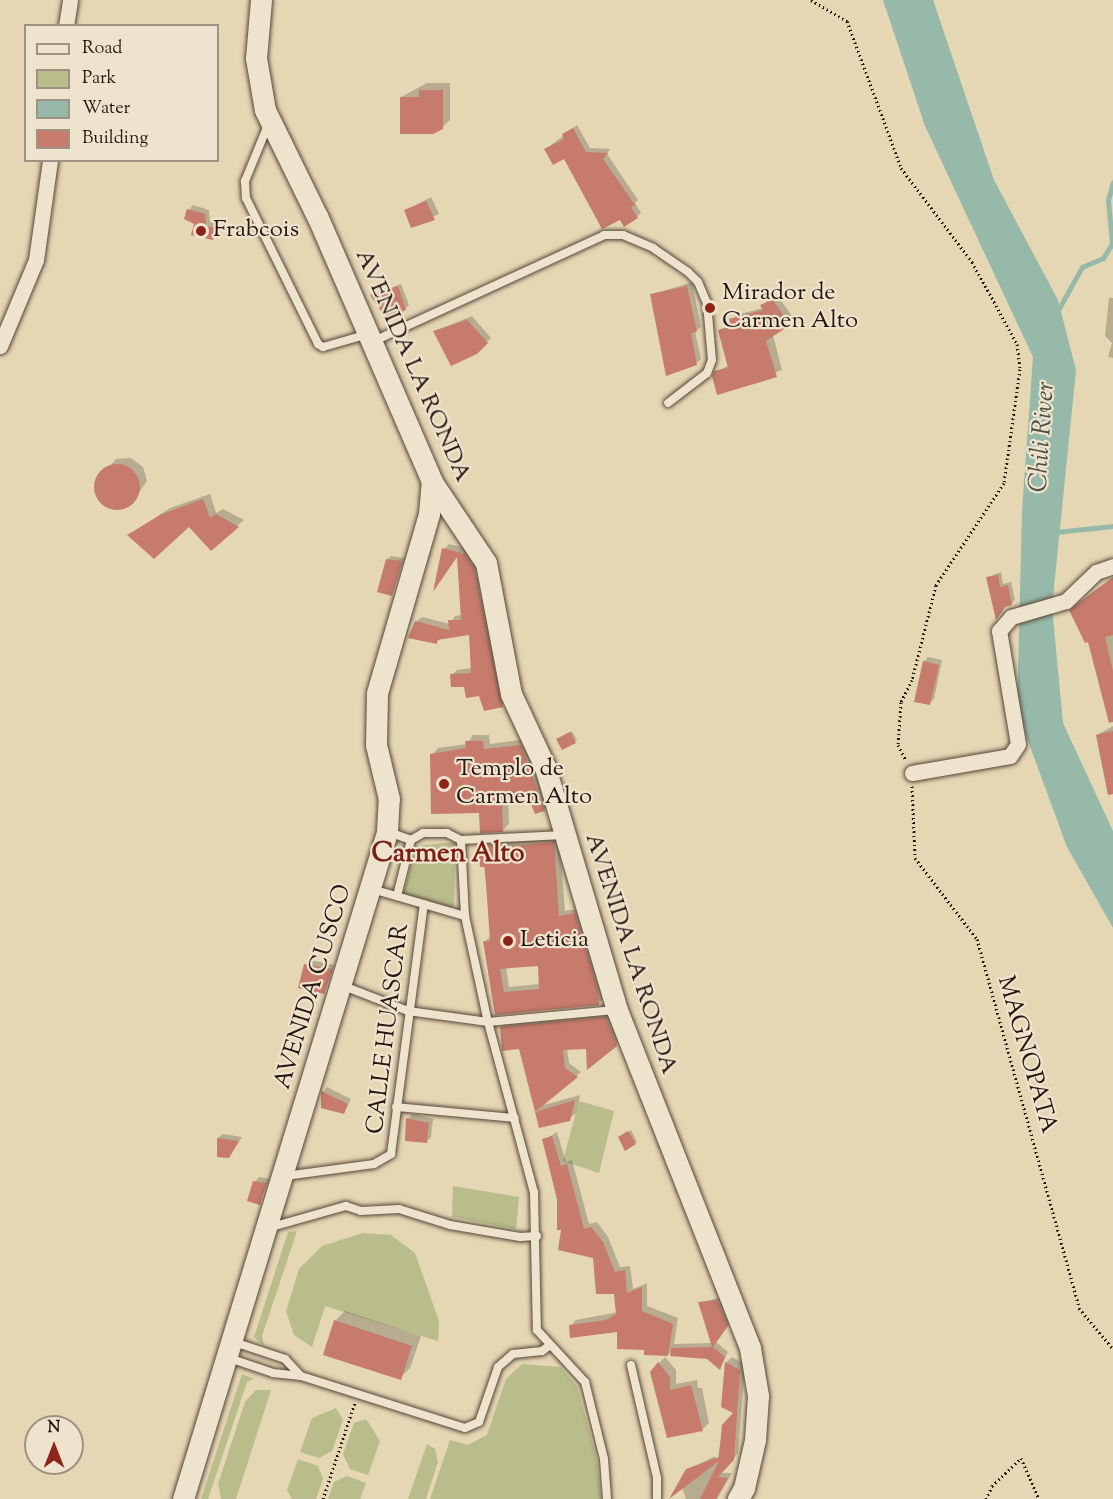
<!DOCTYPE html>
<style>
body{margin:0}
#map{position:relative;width:1113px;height:1499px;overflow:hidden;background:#e5d6b4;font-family:"Sorts Mill Goudy",serif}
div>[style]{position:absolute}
.green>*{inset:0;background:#b8bd8b}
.water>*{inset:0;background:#96b9a9}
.shadow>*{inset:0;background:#0003}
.stream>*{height:4.5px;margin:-2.25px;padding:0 2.25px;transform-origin:2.25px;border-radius:2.25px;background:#96b9a9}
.building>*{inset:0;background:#c67b6c}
.round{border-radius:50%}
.path>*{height:3px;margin-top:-1.5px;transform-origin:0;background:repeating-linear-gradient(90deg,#27160f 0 1.5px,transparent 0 4.5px)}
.roads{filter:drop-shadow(0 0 2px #564638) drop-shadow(0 0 2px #564638)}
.lane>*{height:8px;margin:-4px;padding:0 4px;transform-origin:4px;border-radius:4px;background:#eee4ce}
.street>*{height:15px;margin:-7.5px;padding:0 7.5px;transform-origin:7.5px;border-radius:7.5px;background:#eee4ce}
.secondary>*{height:21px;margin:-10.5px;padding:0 10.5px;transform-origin:10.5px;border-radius:10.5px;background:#eee4ce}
.dots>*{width:16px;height:16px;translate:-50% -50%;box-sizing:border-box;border:3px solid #eee4ce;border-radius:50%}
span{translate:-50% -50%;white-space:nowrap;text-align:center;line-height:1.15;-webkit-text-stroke:4.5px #eee4ce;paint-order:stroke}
.poi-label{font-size:24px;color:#27160f}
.left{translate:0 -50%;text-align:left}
.street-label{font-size:24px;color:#27160f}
.water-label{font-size:26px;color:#4e4f45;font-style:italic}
.quarter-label{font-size:27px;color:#7a1f14;font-weight:700}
.legend{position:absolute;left:24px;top:24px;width:195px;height:138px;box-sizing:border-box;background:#eee4ce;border:2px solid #9e9282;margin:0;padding:8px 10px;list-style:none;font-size:18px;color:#27160f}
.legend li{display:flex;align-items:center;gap:12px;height:30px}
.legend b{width:30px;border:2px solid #9e9282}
.north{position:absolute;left:24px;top:1415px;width:60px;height:60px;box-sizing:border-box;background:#eee4ce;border:2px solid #9e9282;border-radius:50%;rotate:0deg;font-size:16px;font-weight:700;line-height:24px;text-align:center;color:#27160f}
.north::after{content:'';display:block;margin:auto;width:21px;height:27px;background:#8f2418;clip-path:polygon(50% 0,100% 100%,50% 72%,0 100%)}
</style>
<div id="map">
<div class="green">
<i style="clip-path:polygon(455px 842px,454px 906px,450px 908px,403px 895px,416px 846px)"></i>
<i style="clip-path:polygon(579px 1101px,614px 1111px,599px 1173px,563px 1161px)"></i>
<i style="clip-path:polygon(453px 1186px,519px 1197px,516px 1229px,452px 1217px)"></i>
<i style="clip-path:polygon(297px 1231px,262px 1336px,264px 1346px,254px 1337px,288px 1232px)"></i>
<i style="clip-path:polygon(363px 1233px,391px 1235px,415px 1253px,439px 1321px,438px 1341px,325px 1306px,312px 1347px,294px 1335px,286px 1311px,299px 1269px,322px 1246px)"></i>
<i style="clip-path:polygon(522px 1364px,560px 1367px,577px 1386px,596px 1456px,601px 1499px,430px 1499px,450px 1440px,468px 1445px,487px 1435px,506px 1379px)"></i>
<i style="clip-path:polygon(242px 1374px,254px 1379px,247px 1382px,208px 1499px,201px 1499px)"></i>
<i style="clip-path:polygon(256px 1390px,271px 1390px,236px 1499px,221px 1499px,218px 1484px,245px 1402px)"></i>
<i style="clip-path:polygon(336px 1408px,343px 1420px,332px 1451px,319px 1458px,300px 1452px,312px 1418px)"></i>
<i style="clip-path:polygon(366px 1419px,380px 1441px,368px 1475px,350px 1469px,343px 1454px,354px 1423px)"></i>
<i style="clip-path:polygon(427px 1444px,435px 1449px,438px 1462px,426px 1499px,408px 1499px)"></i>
<i style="clip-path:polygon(298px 1459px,318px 1466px,323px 1479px,316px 1499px,292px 1499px,287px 1490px)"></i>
<i style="clip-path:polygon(347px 1476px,366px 1483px,360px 1499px,328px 1499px,334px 1482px)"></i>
</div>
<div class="water">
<i style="clip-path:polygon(883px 0,933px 0,994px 180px,1058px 300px,1076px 370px,1052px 607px,1063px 723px,1113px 831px,1113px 928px,1067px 847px,1017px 711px,1022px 511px,1033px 357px,925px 126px)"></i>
</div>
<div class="shadow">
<i style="clip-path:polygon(427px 83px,450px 83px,450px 120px,442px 128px,401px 97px)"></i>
<i style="clip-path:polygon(577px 125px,590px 148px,610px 149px,607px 154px,638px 200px,635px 203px,641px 213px,637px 217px,564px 157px,546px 149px)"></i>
<i style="clip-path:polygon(431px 197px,439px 214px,412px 226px,405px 211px)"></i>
<i style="clip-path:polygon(193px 205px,209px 210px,210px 222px,219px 224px,213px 238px,195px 223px,189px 210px)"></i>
<i style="clip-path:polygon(692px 282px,701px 327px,695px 331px,701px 359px,697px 363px,651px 295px)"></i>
<i style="clip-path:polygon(401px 284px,409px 305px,405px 309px,372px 296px)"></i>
<i style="clip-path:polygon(778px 296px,794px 319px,773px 335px,782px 370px,718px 394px,716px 372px,729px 365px,719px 330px,732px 324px,736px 315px,763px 308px,767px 300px)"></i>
<i style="clip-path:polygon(1109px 298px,1113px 298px,1113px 358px,1108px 357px,1112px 343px,1105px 336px)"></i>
<i style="clip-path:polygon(472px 316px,491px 338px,476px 353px,435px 331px)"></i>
<i style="clip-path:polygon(131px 458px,143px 467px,147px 481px,133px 501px,114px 509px,97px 497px,95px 484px,116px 459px)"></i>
<i style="clip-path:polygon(210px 494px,216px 513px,223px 509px,244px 520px,211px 549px,189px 525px,129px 535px,170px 508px)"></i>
<i style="clip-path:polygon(449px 544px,470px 549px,479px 562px,507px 700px,502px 705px,452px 675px,457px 670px,472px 668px,471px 633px,441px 638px,436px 643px,416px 622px,422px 617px,450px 624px,455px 616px,462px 615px,458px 555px,444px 549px)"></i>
<i style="clip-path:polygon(391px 556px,405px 558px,392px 594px,387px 560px)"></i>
<i style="clip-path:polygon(1001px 572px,1003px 584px,1011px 582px,1015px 600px,1011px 604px,988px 577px)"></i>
<i style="clip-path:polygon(1113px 577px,1113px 706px,1089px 640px)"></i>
<i style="clip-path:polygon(928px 657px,942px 660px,934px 699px,929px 703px,924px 662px)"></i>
<i style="clip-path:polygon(1113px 726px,1113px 771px,1097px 735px)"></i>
<i style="clip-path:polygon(572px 731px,577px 740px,563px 748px,559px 738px)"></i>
<i style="clip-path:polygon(473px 735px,489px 735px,490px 744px,527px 739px,551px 803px,544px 810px,528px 792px,508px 797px,509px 824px,503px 830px,481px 812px,432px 755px,438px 748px,467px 744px)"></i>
<i style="clip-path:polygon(evenodd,559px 836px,565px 911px,581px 908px,604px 998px,598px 1004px,496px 1014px,485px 942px,491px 935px,482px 846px,487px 840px,509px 839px,509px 842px,559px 836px,540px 964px,540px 984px,509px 987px,506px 967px,540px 964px)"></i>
<i style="clip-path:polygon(310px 960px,335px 965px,324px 992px,305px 965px)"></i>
<i style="clip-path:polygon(610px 1013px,621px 1040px,616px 1044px,567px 1048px,569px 1063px,581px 1072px,536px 1109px,520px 1047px,501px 1027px,506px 1023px)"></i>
<i style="clip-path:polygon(327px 1087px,351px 1099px,344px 1112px,322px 1107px,323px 1092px)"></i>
<i style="clip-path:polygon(580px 1095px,576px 1113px,569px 1119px,536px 1112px,540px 1106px)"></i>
<i style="clip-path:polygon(412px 1114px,433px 1119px,431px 1137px,426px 1142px,408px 1119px)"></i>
<i style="clip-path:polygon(631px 1130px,637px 1142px,635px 1143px,622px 1136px)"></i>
<i style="clip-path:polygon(557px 1132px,566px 1162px,572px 1160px,589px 1224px,597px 1222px,608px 1237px,620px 1267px,630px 1266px,633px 1289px,647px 1283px,647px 1306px,678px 1318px,674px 1344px,713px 1343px,700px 1303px,721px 1297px,731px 1321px,716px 1342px,728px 1352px,720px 1368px,707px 1357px,672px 1350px,668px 1355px,645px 1348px,619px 1330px,570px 1326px,576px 1320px,618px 1312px,616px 1292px,595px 1256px,563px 1228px,544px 1140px)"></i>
<i style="clip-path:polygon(223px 1134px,242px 1137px,229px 1157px,218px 1138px)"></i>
<i style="clip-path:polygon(259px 1177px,270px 1179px,259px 1203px,255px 1182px)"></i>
<i style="clip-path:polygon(345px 1311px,421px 1336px,410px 1368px,400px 1378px,335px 1321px)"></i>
<i style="clip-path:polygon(665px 1357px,676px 1370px,676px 1384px,697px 1380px,698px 1388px,702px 1388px,709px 1423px,703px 1429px,668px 1436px,659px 1363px)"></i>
<i style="clip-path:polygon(732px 1357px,745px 1364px,738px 1453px,721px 1473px,732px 1473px,717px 1499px,686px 1499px,680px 1482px,687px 1470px,715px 1456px,717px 1464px,723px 1425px,736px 1413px,722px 1406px,727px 1362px)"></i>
</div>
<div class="stream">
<i style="left:1057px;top:312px;width:51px;rotate:-60.9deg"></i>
<i style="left:1082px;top:267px;width:23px;rotate:-23deg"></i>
<i style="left:1103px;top:258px;width:17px;rotate:-57deg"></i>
<i style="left:1112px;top:244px;width:44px;rotate:-95.2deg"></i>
<i style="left:1108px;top:200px;width:18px;rotate:-74deg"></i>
<i style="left:1056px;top:532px;width:57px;rotate:-6deg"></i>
</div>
<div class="building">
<i style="clip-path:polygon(419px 90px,443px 90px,443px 129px,433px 134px,400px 134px,400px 97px,419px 97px)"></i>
<i style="clip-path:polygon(573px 128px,586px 152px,608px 153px,603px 159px,635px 205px,631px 207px,638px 218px,624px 227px,620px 220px,602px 229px,564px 159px,553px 165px,544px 149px,564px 139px,562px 134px)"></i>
<i style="clip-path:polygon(426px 201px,435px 220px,411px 228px,404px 210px)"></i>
<i style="clip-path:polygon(187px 209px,205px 214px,206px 226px,216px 228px,213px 240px,191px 235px,194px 224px,184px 219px)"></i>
<i style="clip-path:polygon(398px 286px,406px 310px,386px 318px,370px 295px)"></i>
<i style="clip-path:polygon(687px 286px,697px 332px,691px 333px,697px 365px,666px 376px,650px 294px)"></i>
<i style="clip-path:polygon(773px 300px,790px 325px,766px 341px,777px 377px,717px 395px,712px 376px,714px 371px,728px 368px,718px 330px,731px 327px,729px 319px,763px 310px,760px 305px)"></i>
<i style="clip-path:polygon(467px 320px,488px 343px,477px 354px,451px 366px,433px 331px)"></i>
<i class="round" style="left:94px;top:464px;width:46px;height:46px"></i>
<i style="clip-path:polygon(203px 499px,210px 518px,216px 514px,239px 527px,211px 551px,189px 527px,154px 559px,127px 535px,162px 514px)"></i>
<i style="clip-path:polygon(442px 548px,465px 554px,474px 568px,503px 707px,484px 711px,479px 696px,466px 698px,464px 687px,451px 687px,450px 674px,471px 673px,469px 635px,437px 640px,437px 644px,408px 638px,415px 621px,449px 630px,448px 620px,461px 620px,457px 557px,433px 592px)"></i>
<i style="clip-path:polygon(386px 559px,402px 561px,392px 596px,377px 592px)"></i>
<i style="clip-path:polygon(998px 575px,1000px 587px,1008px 585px,1012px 605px,1005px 607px,996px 620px,986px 577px)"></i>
<i style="clip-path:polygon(1113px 577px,1113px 635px,1105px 637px,1113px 671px,1113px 722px,1109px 723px,1088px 642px,1085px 643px,1069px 610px)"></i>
<i style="clip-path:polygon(923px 661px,939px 665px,930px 705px,914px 702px)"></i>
<i style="clip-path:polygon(1113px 731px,1113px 794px,1108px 795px,1096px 735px)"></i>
<i style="clip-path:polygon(570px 732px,576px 743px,562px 750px,556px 739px)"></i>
<i style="clip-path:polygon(465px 741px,483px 741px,484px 749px,521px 745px,545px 811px,535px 814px,527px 794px,502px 800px,503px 832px,480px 833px,479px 813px,431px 814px,430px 754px,466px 748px)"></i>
<i style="clip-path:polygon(evenodd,554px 842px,559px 916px,575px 913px,598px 990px,599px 1005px,495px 1015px,483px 941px,490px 941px,485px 867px,480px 867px,478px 850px,480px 845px,504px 844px,504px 847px,554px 842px,538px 966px,539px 989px,504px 992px,500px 969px,538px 966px)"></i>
<i style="clip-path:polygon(304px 964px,332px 969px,324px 994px,298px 988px)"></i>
<i style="clip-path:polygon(606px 1017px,617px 1046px,587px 1070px,586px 1049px,563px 1050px,565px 1068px,578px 1077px,535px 1112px,519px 1049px,502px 1051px,500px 1027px)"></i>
<i style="clip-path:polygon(321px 1091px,348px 1104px,344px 1114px,321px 1108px)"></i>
<i style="clip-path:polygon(575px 1100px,570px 1121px,539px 1128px,535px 1112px)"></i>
<i style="clip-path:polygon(406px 1118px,429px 1123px,427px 1143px,405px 1141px)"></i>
<i style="clip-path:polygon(628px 1131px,636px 1144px,625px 1151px,618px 1137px)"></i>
<i style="clip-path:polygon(552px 1136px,561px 1166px,567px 1164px,584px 1229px,591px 1227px,603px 1242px,615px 1272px,625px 1270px,627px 1293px,642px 1287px,642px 1311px,673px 1324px,668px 1356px,644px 1355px,644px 1350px,617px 1349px,617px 1332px,570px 1338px,569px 1325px,606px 1320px,616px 1314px,614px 1294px,596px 1294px,593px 1258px,558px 1250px,561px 1230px,557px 1230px,557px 1199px,542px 1139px)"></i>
<i style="clip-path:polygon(217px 1138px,239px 1141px,229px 1158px,217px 1157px)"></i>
<i style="clip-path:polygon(253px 1181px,266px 1183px,260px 1205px,247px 1201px)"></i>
<i style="clip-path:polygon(717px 1300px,728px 1326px,713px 1347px,725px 1357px,720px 1370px,707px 1359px,670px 1356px,671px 1348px,712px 1347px,698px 1302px)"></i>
<i style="clip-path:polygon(334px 1320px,412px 1346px,401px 1380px,323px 1355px)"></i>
<i style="clip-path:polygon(658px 1362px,670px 1377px,670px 1390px,691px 1385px,703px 1431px,667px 1438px,650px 1372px)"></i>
<i style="clip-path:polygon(725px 1362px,740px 1370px,734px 1460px,718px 1477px,728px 1478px,716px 1499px,700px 1499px,719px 1461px,669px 1499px,686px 1469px,719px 1457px,722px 1425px,733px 1413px,721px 1407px)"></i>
</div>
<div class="path">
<i style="left:811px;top:0;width:42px;rotate:30.3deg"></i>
<i style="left:847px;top:21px;width:157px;rotate:69.8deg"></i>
<i style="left:901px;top:168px;width:118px;rotate:52.9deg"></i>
<i style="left:972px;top:262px;width:94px;rotate:61.2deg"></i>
<i style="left:1017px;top:344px;width:25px;rotate:83deg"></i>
<i style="left:1020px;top:369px;width:115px;rotate:98deg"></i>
<i style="left:1004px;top:483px;width:123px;rotate:123.7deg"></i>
<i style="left:936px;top:585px;width:98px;rotate:104.2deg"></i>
<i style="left:912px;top:680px;width:25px;rotate:117deg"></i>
<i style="left:901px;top:702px;width:43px;rotate:94deg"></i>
<i style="left:898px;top:745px;width:17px;rotate:62deg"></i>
<i style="left:912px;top:786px;width:72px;rotate:87.6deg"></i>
<i style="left:915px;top:858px;width:102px;rotate:52.6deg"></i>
<i style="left:977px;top:939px;width:383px;rotate:74.5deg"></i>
<i style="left:1079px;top:1308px;width:53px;rotate:50.3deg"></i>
<i style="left:323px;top:1499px;width:102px;rotate:-71.7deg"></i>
<i style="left:986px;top:1499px;width:14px;rotate:-65deg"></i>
<i style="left:992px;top:1486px;width:40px;rotate:-44deg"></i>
<i style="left:1021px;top:1458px;width:45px;rotate:66.3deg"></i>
</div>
<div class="roads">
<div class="lane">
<i style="left:268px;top:125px;width:61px;rotate:112.3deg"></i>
<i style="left:245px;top:181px;width:17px;rotate:87deg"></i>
<i style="left:246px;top:198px;width:163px;rotate:63.7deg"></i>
<i style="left:318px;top:344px;width:6px;rotate:31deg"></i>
<i style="left:323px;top:347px;width:44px;rotate:-15.9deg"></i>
<i style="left:374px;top:341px;width:253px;rotate:-24.7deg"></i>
<i style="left:604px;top:235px;width:19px"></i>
<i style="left:623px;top:235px;width:33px;rotate:23deg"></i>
<i style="left:653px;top:248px;width:42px;rotate:34.4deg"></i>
<i style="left:688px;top:272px;width:14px;rotate:45deg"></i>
<i style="left:698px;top:282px;width:23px;rotate:67deg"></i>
<i style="left:707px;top:303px;width:57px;rotate:85deg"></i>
<i style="left:712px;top:360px;width:14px;rotate:111deg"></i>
<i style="left:707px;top:373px;width:49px;rotate:142.4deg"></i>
<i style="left:389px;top:832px;width:23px;rotate:20deg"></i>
<i style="left:461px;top:840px;width:103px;rotate:-2.8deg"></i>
<i style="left:372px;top:889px;width:97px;rotate:16.2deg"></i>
<i style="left:397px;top:896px;width:58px;rotate:-76deg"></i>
<i style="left:411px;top:840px;width:14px;rotate:-30deg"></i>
<i style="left:423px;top:833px;width:24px"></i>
<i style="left:447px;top:833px;width:16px;rotate:27deg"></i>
<i style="left:461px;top:840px;width:76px;rotate:87deg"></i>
<i style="left:465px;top:916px;width:108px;rotate:77.8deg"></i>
<i style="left:488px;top:1022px;width:176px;rotate:74.9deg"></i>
<i style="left:534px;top:1192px;width:138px;rotate:88.8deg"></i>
<i style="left:537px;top:1330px;width:71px;rotate:47.3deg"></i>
<i style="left:585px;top:1382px;width:79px;rotate:76.1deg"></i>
<i style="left:604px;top:1459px;width:40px;rotate:85.7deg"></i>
<i style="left:341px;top:985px;width:72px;rotate:21.2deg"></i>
<i style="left:408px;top:1011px;width:81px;rotate:7.8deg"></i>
<i style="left:488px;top:1022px;width:127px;rotate:-5.4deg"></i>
<i style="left:396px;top:1107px;width:119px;rotate:5.3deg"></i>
<i style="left:285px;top:1176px;width:90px;rotate:-7.7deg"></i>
<i style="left:374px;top:1164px;width:20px;rotate:-30deg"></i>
<i style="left:391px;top:1154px;width:252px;rotate:-82.5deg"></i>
<i style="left:268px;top:1228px;width:81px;rotate:-15.8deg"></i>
<i style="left:346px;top:1206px;width:16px;rotate:18deg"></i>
<i style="left:361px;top:1211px;width:38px;rotate:-3deg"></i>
<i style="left:399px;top:1209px;width:53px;rotate:17.4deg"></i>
<i style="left:450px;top:1225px;width:71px;rotate:9.7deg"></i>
<i style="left:520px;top:1237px;width:17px;rotate:-3deg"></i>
<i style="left:234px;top:1342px;width:54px;rotate:18.4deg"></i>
<i style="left:285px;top:1359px;width:22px;rotate:47deg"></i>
<i style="left:229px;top:1358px;width:46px;rotate:18.8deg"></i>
<i style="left:273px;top:1373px;width:28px;rotate:6deg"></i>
<i style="left:301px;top:1376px;width:172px;rotate:17.6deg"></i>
<i style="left:465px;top:1428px;width:15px;rotate:-23deg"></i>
<i style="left:479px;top:1422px;width:58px;rotate:-70.9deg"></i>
<i style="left:498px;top:1367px;width:20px;rotate:-41deg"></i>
<i style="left:513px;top:1354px;width:29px;rotate:-6deg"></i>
<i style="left:542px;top:1351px;width:10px;rotate:-37deg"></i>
<i style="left:631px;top:1365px;width:116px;rotate:77deg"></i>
<i style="left:657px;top:1478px;width:21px;rotate:90deg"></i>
</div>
<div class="street">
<i style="left:66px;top:26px;width:26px;rotate:-81deg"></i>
<i style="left:0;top:346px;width:93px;rotate:-67.3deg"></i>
<i style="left:36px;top:260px;width:101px;rotate:-82deg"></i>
<i style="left:912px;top:773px;width:99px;rotate:-9.8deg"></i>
<i style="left:1010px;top:756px;width:14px;rotate:-56deg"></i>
<i style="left:1018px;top:744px;width:115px;rotate:-99.5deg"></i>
<i style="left:999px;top:631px;width:18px;rotate:-49deg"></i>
<i style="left:1011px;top:617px;width:57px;rotate:-16.2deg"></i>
<i style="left:1066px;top:601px;width:42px;rotate:-44deg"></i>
<i style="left:1096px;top:572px;width:18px;rotate:-19deg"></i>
</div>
<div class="secondary">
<i style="left:261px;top:0;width:58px;rotate:94.9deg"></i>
<i style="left:256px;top:58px;width:53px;rotate:80.2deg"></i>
<i style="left:265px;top:110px;width:120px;rotate:63.9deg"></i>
<i style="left:318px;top:218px;width:288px;rotate:66.6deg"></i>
<i style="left:432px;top:482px;width:97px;rotate:56.3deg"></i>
<i style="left:486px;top:563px;width:133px;rotate:79.2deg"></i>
<i style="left:511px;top:694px;width:81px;rotate:65deg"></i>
<i style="left:545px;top:767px;width:253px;rotate:73.5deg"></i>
<i style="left:617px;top:1010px;width:363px;rotate:68.5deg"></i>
<i style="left:750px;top:1348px;width:49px;rotate:80.5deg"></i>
<i style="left:758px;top:1396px;width:44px;rotate:93.9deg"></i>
<i style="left:755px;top:1440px;width:49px;rotate:102.9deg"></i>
<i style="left:744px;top:1488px;width:13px;rotate:119deg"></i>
<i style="left:183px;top:1499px;width:697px;rotate:-72.99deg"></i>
<i style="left:387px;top:832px;width:33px;rotate:-87deg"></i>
<i style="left:389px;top:799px;width:56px;rotate:-103.5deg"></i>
<i style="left:376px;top:745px;width:52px;rotate:-88.9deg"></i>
<i style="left:377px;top:693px;width:186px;rotate:-73.8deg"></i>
<i style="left:429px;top:514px;width:32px;rotate:-85deg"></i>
</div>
</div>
<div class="dots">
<i style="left:201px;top:231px;background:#8f2418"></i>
<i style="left:710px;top:308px;background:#8f2418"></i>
<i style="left:444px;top:784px;background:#8f2418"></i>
<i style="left:508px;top:941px;background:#8f2418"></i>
</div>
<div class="poi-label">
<span class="left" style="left:213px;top:231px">Frabcois</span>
<span class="left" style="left:722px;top:308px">Mirador de<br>Carmen Alto</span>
<span class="left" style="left:456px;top:784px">Templo de<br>Carmen Alto</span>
<span class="left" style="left:520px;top:941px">Leticia</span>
</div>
<div class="street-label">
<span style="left:412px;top:366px;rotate:66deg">AVENIDA LA RONDA</span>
<span style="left:630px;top:954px;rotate:72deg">AVENIDA LA RONDA</span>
<span style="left:314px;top:987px;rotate:-73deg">AVENIDA CUSCO</span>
<span style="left:389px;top:1029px;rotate:-83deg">CALLE HUASCAR</span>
<span style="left:1026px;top:1055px;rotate:74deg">MAGNOPATA</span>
</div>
<div class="water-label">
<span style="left:1043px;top:437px;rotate:-86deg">Chili River</span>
</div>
<div class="quarter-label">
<span style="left:448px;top:855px">Carmen Alto</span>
</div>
<ul class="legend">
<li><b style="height:8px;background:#eee4ce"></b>Road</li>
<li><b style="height:16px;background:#b8bd8b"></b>Park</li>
<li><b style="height:16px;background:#96b9a9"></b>Water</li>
<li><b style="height:16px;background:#c67b6c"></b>Building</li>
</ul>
<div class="north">N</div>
</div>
